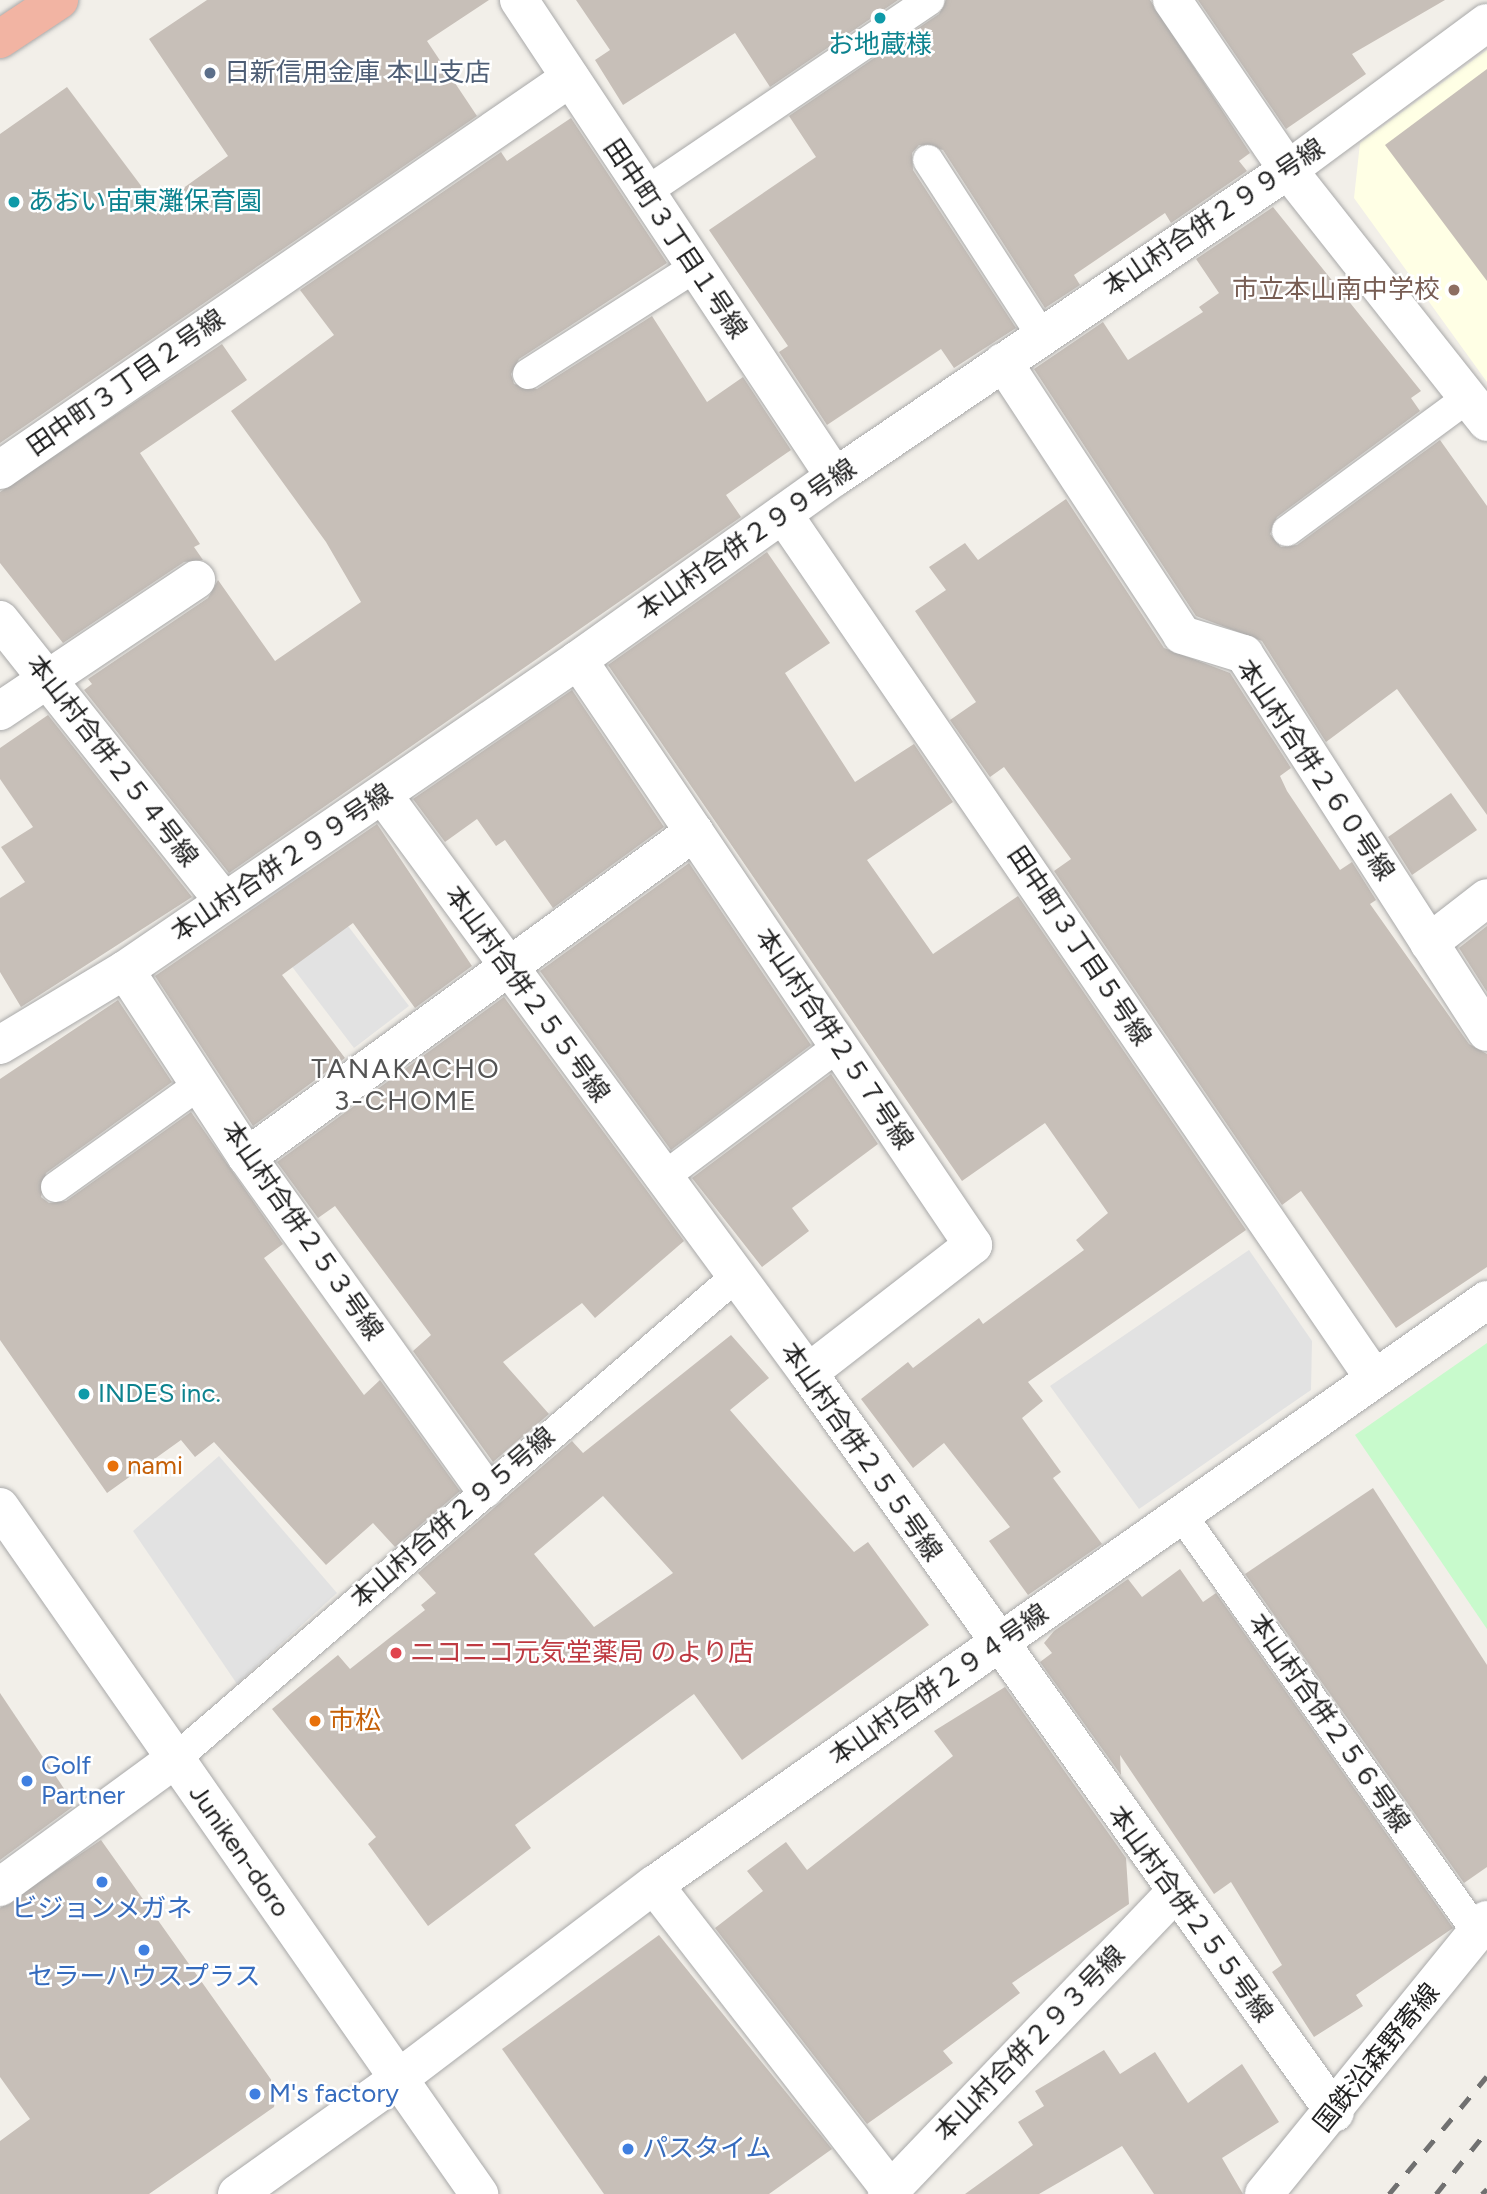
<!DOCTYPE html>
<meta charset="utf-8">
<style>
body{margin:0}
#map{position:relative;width:1487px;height:2194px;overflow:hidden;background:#f2efe9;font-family:Figtree,"Noto Sans JP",sans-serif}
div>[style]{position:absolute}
.education>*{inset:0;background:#ffffe5}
.park>*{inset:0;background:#c8facc}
.parking>*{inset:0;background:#e2e2e2}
.building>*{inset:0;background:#c7bfb8}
.roads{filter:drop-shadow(0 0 2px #a9a9a9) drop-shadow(0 0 2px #a9a9a9)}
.service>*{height:30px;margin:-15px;padding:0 15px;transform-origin:15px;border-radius:15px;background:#fff}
.minor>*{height:38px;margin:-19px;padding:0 19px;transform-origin:19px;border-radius:19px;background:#fff}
.tertiary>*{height:38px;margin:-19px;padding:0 19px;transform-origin:19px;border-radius:19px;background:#fff}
.trunk>*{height:38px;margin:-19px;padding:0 19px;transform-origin:19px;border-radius:19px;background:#f2b4a3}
.rail>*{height:5px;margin-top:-2.5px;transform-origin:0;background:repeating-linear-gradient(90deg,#707070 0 14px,transparent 0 28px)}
.dots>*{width:19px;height:19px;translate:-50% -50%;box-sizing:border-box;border:4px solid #fff;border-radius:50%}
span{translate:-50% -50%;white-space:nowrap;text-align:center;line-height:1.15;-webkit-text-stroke:5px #fff;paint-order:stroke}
.culture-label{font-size:26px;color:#0d838f}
.left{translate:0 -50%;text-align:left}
.service-label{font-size:26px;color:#4e5e75}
.street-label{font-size:26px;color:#222}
.education-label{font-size:26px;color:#785e54}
.right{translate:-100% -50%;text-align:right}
.food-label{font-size:26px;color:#c56008}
.health-label{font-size:26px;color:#be3a42}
.shop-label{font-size:26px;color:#366cbe}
.neighbourhood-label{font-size:28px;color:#555;letter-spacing:2px}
</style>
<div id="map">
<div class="education">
<i style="clip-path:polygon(1487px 50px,1487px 382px,1354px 198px,1360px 143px)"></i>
</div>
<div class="park">
<i style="clip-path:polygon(1487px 1343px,1487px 1629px,1355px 1435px)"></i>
</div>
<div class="parking">
<i style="clip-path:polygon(303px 867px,409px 1006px,354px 1048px,248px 909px)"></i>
<i style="clip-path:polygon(1249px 1250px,1312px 1341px,1311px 1390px,1139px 1509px,1050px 1386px)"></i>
<i style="clip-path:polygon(219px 1456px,337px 1593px,237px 1684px,133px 1531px)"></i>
</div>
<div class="building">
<i style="clip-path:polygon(207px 0,489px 0,427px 41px,477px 116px,0 443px,0 134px,67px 87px,157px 207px,228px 156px,149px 39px)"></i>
<i style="clip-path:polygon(576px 0,898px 0,770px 87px,735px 33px,623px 105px,595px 60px,610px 50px)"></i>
<i style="clip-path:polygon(946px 0,1150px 0,1250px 153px,1239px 161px,1247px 171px,1171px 223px,1165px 213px,1074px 275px,1080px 285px,1045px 308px,943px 150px,919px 145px,912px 153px,913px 170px,1016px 328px,954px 368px,941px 349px,827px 425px,779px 352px,788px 346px,709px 230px,816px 157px,789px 116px,939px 14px)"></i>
<i style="clip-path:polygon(1198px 0,1445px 0,1352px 54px,1366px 74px,1286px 129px)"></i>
<i style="clip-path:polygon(1487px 69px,1487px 281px,1385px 145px)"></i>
<i style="clip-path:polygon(571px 118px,667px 263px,519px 359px,511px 374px,514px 384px,537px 389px,652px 316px,707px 402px,743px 377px,791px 450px,726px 495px,741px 517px,229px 873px,84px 690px,92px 684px,88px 679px,208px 598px,218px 580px,275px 661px,361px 602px,326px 542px,231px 411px,334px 335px,300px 290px,501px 152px,507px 161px)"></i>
<i style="clip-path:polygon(1273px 207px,1421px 391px,1411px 398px,1420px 411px,1277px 517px,1270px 534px,1281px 547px,1297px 545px,1440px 440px,1487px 506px,1487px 815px,1397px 689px,1326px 742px,1262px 641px,1196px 616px,1034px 369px,1103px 322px,1128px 360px,1203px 312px,1199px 307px,1219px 293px,1196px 259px)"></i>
<i style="clip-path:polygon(222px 344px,247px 380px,140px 453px,200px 544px,194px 547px,203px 560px,184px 562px,63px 643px,0 563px,0 492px)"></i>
<i style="clip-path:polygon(1066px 499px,1164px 648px,1230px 673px,1291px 768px,1280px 776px,1287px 791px,1340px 870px,1352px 862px,1376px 900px,1370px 904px,1469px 1044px,1487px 1054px,1487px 1267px,1396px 1328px,1301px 1191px,1282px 1205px,1054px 871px,1071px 859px,1004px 767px,990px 777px,950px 720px,976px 702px,915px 611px,946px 590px,929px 567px,965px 543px,978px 560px)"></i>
<i style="clip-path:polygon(767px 552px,830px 643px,785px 673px,855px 782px,914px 744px,953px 802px,867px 860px,933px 954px,1018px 896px,1246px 1230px,1028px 1382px,1043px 1401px,1022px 1418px,1061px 1472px,1053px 1478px,1102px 1544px,1028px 1595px,989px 1541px,1010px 1527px,944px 1443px,913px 1468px,861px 1399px,908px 1362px,913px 1368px,979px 1318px,983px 1324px,1084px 1250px,1076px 1240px,1108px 1213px,1045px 1123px,962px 1181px,608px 665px)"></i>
<i style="clip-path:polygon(572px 690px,664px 827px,553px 908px,505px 840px,496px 846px,477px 819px,445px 842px,413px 799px)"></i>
<i style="clip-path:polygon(48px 715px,192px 897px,21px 1007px,0 972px,0 898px,25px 882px,1px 847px,33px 827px,0 779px,0 748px)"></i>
<i style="clip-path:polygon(1451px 793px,1477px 830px,1412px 875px,1388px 837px)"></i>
<i style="clip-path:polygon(377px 824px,472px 966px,415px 1008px,353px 923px,282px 975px,345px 1058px,253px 1126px,155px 976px)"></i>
<i style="clip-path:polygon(689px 863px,811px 1045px,671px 1150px,540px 971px)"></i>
<i style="clip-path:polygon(1487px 926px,1487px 992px,1459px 948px)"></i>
<i style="clip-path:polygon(504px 997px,684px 1241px,595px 1318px,582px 1303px,503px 1362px,549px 1414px,493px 1462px,413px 1351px,431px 1335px,335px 1206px,318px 1218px,277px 1162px)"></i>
<i style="clip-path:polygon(118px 1000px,172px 1082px,46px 1173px,41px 1197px,49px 1203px,66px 1201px,191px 1112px,283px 1244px,264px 1258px,364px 1395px,380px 1380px,460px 1491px,395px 1547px,373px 1523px,326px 1565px,214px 1442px,195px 1457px,181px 1440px,107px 1493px,0 1340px,0 1079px)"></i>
<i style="clip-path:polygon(831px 1074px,878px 1144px,792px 1208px,809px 1231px,762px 1267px,692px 1178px)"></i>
<i style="clip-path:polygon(evenodd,731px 1335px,769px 1378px,730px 1410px,854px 1552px,868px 1542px,929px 1625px,742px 1760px,694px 1694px,515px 1825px,531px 1848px,428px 1926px,368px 1844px,376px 1837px,272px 1709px,338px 1655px,350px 1669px,425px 1610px,421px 1605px,436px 1593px,418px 1573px,572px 1441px,583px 1453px,731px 1335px,603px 1496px,673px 1573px,594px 1627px,534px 1554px,603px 1496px)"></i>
<i style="clip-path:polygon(1373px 1488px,1487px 1665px,1487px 1867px,1464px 1883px,1245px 1574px)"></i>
<i style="clip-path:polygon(1180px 1569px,1203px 1602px,1216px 1593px,1453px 1928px,1356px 1995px,1363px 2006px,1314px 2037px,1272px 1972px,1282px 1965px,1231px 1882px,1214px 1894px,1120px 1755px,1121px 1775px,1040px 1662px,1052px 1653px,1044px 1643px,1054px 1631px,1128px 1579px,1142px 1597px)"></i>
<i style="clip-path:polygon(1005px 1687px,1126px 1858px,1129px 1904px,1012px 1983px,1020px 1993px,943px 2051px,953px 2063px,867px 2124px,715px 1928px,763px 1891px,747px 1871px,786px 1842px,807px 1870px,953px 1756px,934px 1731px)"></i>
<i style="clip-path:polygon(0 1693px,75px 1805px,0 1860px)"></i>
<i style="clip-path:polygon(101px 1840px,277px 2088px,274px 2107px,149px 2194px,0 2194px,0 2141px,30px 2119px,0 2077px,0 1908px)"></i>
<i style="clip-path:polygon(659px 1935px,832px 2149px,769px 2194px,604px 2194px,502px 2049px)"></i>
<i style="clip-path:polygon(1104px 2050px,1120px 2074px,1155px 2052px,1188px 2103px,1242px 2064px,1279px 2122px,1222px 2158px,1243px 2194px,1154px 2194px,1122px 2146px,1039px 2194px,965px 2194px,1033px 2145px,1018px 2122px,1044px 2106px,1035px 2091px)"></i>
</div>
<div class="roads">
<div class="service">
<i style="left:928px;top:160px;width:210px;rotate:57.1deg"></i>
<i style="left:643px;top:194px;width:346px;rotate:-34.1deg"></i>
<i style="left:528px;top:374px;width:197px;rotate:-32.6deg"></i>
<i style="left:1287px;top:531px;width:226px;rotate:-36.4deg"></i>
<i style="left:661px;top:1179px;width:222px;rotate:-36.8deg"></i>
<i style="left:56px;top:1187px;width:177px;rotate:-35.6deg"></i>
<i style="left:1181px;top:1514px;width:512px;rotate:54.7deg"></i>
<i style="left:175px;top:1759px;width:736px;rotate:-40.7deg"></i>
</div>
<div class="minor">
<i style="left:519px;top:0;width:572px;rotate:56.48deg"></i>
<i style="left:1172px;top:0;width:206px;rotate:55.7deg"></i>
<i style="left:1288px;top:170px;width:321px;rotate:51.7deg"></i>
<i style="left:1003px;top:362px;width:326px;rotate:56.7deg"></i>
<i style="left:1182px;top:635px;width:65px;rotate:17deg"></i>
<i style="left:1244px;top:654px;width:449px;rotate:57.3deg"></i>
<i style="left:0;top:470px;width:692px;rotate:-34.52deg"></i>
<i style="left:783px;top:514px;width:1047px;rotate:55.63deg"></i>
<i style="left:0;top:620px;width:360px;rotate:51.5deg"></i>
<i style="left:578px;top:660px;width:706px;rotate:55.97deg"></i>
<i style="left:973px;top:1245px;width:209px;rotate:142.2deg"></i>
<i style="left:0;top:711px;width:236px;rotate:-33.8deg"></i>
<i style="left:383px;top:795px;width:717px;rotate:53.67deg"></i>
<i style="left:808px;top:1373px;width:908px;rotate:54.54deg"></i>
<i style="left:1429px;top:943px;width:73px;rotate:-37.8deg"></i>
<i style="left:125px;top:970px;width:223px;rotate:56.9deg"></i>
<i style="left:247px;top:1157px;width:408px;rotate:54.4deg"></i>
<i style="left:0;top:1045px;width:146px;rotate:-31deg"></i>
<i style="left:125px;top:970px;width:549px;rotate:-34.38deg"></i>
<i style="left:578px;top:660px;width:315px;rotate:-35.5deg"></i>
<i style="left:835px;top:477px;width:547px;rotate:-34.13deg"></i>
<i style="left:1288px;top:170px;width:247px;rotate:-36.5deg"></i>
<i style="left:247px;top:1157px;width:553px;rotate:-36.02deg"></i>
<i style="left:654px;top:1885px;width:386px;rotate:52.2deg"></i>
<i style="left:0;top:1887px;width:217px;rotate:-36.2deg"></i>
<i style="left:398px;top:2079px;width:321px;rotate:-37.2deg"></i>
<i style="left:654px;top:1885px;width:1018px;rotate:-35.08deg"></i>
<i style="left:887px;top:2194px;width:415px;rotate:-46.3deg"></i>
<i style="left:1264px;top:2194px;width:353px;rotate:-50.9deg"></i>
</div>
<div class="tertiary">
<i style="left:0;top:1507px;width:838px;rotate:55.11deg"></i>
<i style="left:237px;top:2194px;width:198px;rotate:-35.5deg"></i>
</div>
<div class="trunk">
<i style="left:0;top:39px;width:71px;rotate:-33.5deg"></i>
</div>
</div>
<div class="rail">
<i style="left:1389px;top:2194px;width:153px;rotate:-50.3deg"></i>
<i style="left:1436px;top:2194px;width:81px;rotate:-51deg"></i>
<i style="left:1482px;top:2194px;width:7px;rotate:-45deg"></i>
</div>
<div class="dots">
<i style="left:880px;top:18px;background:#0f9aa8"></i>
<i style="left:210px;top:73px;background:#5c6f8a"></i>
<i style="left:14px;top:202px;background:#0f9aa8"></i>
<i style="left:1454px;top:290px;background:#8d6e63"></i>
<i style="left:84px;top:1394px;background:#0f9aa8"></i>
<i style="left:113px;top:1466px;background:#e8710a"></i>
<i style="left:396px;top:1653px;background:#e0444e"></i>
<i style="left:315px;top:1721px;background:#e8710a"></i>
<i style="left:27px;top:1781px;background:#3f7fe0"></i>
<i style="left:102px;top:1882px;background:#3f7fe0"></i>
<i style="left:144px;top:1950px;background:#3f7fe0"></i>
<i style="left:255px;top:2094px;background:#3f7fe0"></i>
<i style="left:628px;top:2149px;background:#3f7fe0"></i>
</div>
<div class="culture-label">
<span style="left:880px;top:45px">お地蔵様</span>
<span class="left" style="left:28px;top:202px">あおい宙東灘保育園</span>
<span class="left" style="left:98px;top:1394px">INDES inc.</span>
</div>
<div class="service-label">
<span class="left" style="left:224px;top:73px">日新信用金庫 本山支店</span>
</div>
<div class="street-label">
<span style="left:1214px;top:218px;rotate:-34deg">本山村合併２９９号線</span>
<span style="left:675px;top:239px;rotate:56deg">田中町３丁目１号線</span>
<span style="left:126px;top:383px;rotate:-35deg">田中町３丁目２号線</span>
<span style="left:747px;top:540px;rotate:-35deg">本山村合併２９９号線</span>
<span style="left:112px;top:761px;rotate:52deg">本山村合併２５４号線</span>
<span style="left:1315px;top:770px;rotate:56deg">本山村合併２６０号線</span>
<span style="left:282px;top:863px;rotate:-34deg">本山村合併２９９号線</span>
<span style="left:1079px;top:946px;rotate:56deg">田中町３丁目５号線</span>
<span style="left:527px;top:994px;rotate:54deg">本山村合併２５５号線</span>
<span style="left:834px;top:1039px;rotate:56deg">本山村合併２５７号線</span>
<span style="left:302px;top:1231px;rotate:55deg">本山村合併２５３号線</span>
<span style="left:861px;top:1452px;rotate:55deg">本山村合併２５５号線</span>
<span style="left:453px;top:1518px;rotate:-41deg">本山村合併２９５号線</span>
<span style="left:939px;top:1685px;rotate:-35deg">本山村合併２９４号線</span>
<span style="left:1329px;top:1723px;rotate:55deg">本山村合併２５６号線</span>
<span style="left:239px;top:1851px;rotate:55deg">Juniken-doro</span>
<span style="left:1190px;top:1914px;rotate:54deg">本山村合併２５５号線</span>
<span style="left:1030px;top:2044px;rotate:-46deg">本山村合併２９３号線</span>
<span style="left:1377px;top:2058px;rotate:-51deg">国鉄沿森野寄線</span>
</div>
<div class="education-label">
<span class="right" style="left:1440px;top:290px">市立本山南中学校</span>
</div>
<div class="food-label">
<span class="left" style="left:127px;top:1466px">nami</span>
<span class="left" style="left:329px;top:1721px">市松</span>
</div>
<div class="health-label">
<span class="left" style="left:410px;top:1653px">ニコニコ元気堂薬局 のより店</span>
</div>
<div class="shop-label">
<span class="left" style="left:41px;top:1781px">Golf<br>Partner</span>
<span style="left:102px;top:1909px">ビジョンメガネ</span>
<span style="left:144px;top:1977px">セラーハウスプラス</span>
<span class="left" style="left:269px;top:2094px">M's factory</span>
<span class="left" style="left:642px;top:2149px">パスタイム</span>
</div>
<div class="neighbourhood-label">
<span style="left:406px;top:1084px">TANAKACHO<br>3-CHOME</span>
</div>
</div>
